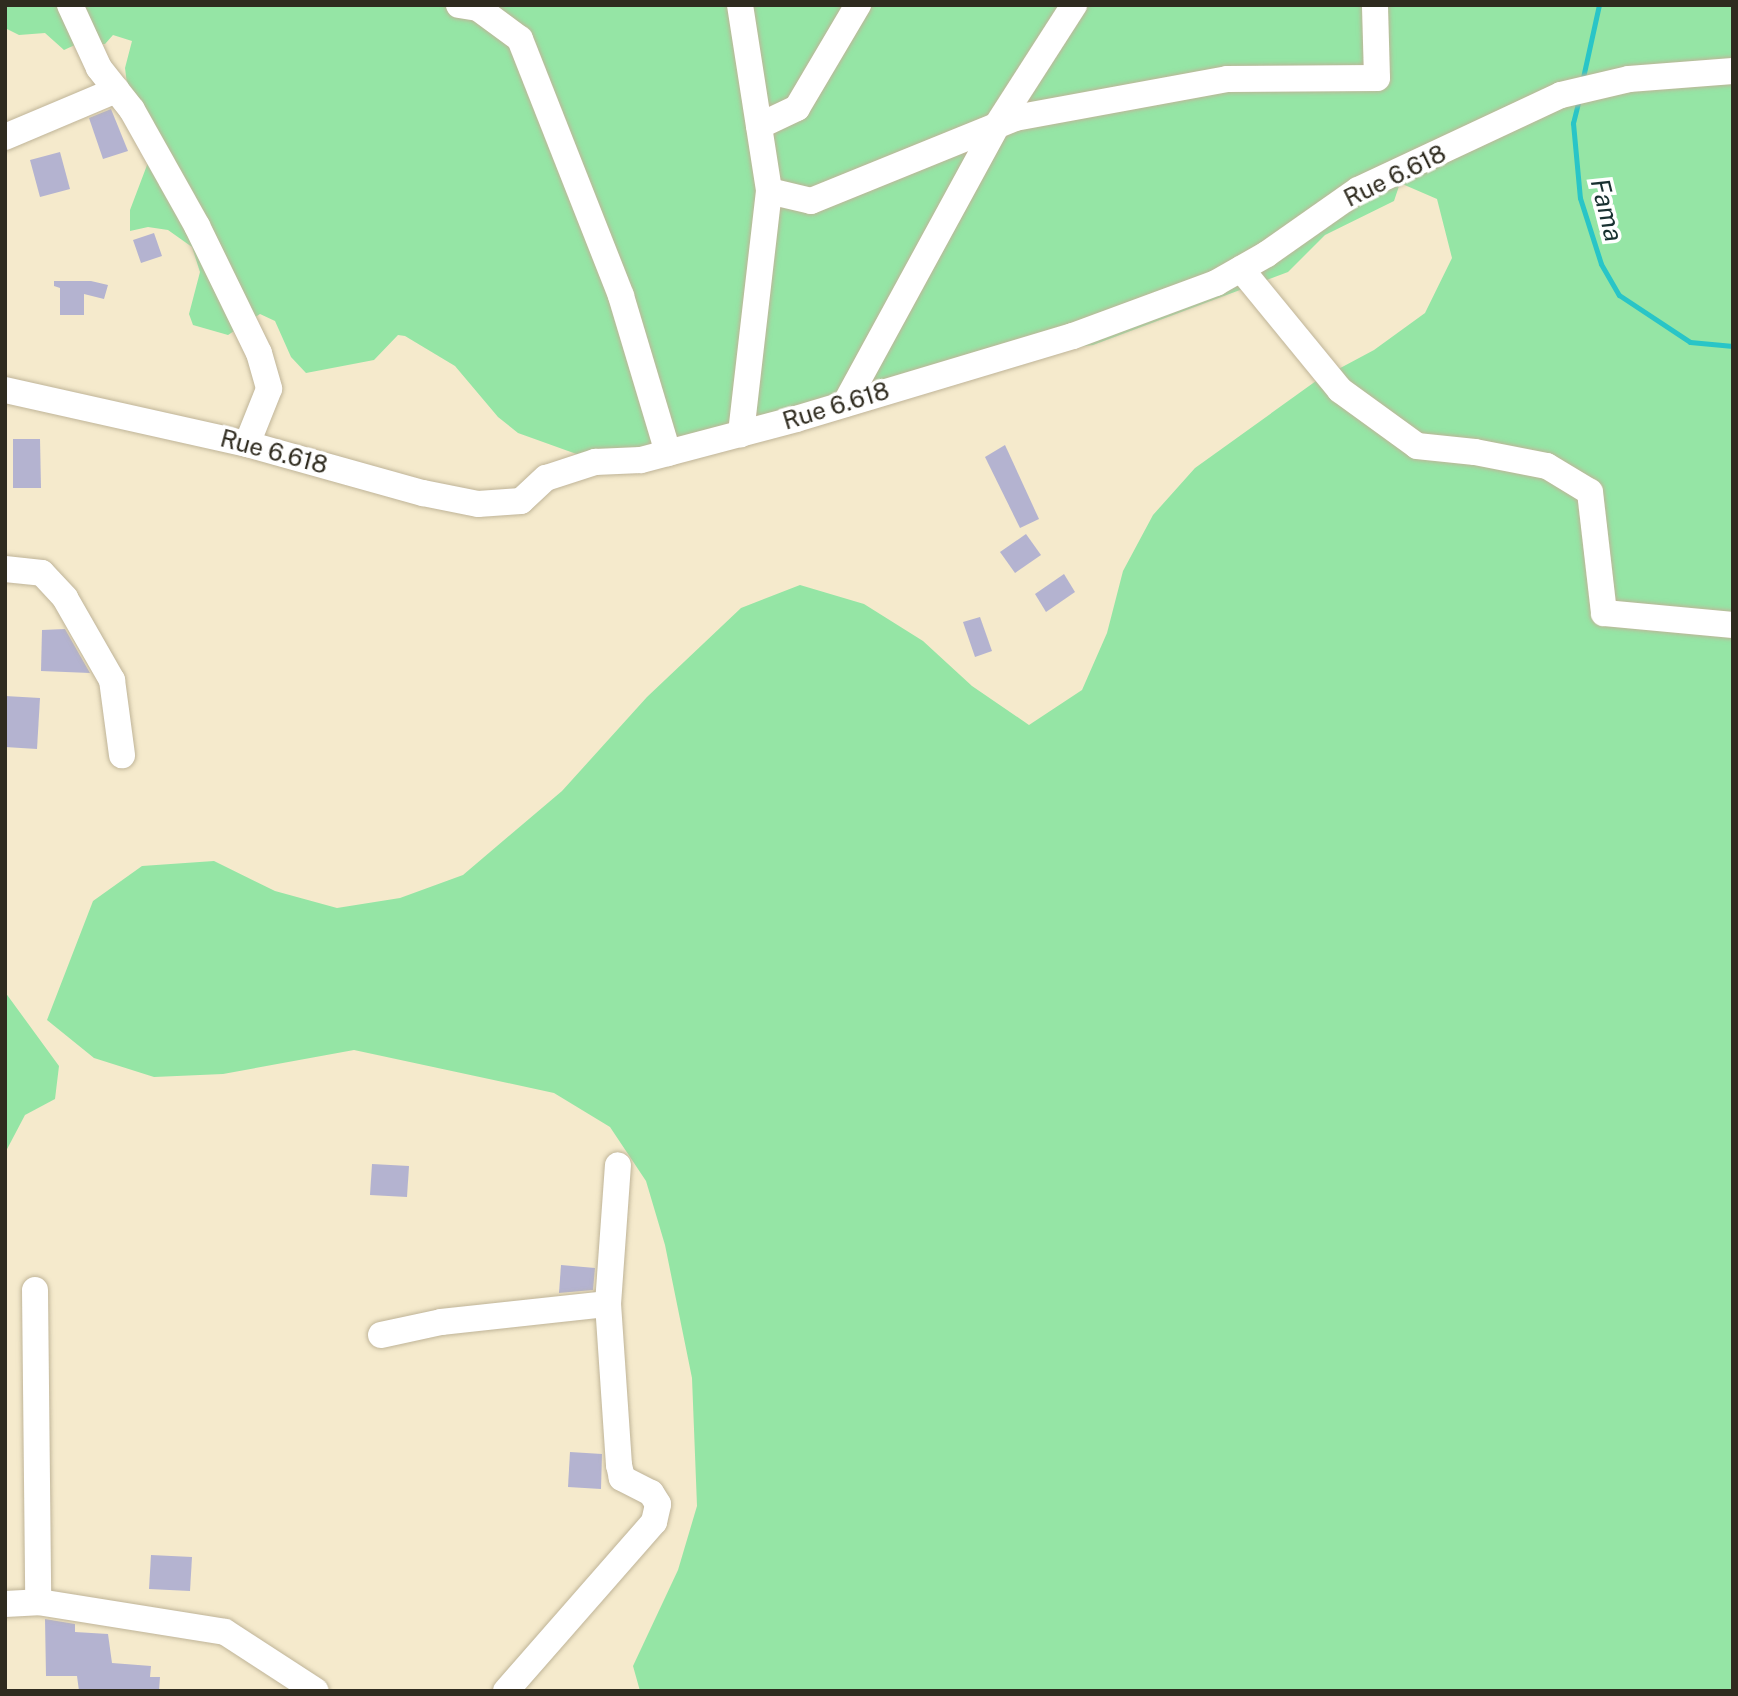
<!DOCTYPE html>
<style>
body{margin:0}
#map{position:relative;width:1738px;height:1696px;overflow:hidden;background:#f5eacc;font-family:"Public Sans",sans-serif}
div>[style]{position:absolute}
.green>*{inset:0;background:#95e5a5}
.stream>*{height:5px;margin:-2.5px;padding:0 2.5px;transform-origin:2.5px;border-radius:2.5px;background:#29c5c7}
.building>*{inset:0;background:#b4b3d0}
.roads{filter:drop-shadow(0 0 2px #bfb498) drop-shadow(0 0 2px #bfb498)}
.minor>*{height:26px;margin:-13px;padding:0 13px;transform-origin:13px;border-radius:13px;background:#fff}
span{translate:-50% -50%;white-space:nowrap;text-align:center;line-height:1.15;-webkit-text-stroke:7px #fff;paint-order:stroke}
.street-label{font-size:24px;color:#2f2b1f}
.water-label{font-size:26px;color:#183030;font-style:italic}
.frame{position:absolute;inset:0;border:7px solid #2f2b1f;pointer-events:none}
</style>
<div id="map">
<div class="green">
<i style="clip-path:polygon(5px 5px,1733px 5px,1733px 1691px,640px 1691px,633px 1666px,678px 1570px,697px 1506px,692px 1378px,665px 1245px,646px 1181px,610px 1127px,554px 1093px,354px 1050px,223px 1074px,154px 1077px,94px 1058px,47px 1020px,93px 901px,142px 866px,214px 861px,275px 891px,337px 908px,400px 898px,463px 875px,562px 791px,647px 697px,741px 608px,800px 585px,864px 604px,923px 641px,972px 686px,1029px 725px,1082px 690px,1107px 633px,1123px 571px,1153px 515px,1195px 468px,1316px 381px,1374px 350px,1425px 313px,1452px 258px,1437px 199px,1400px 183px,1394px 201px,1325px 235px,1288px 272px,1093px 345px,1039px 352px,651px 448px,582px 456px,518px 433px,498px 417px,455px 366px,405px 336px,398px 335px,374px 360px,306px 373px,291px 357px,275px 321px,260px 314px,228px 335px,193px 325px,189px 314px,200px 272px,192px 247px,168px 230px,148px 227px,130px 231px,130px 210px,152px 152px,127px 84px,125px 68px,132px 41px,113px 35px,105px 44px,77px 44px,64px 50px,45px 33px,19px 35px,5px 28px)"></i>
<i style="clip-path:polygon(5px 992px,59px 1066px,55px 1099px,25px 1115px,5px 1153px)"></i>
</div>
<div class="stream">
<i style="left:1582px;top:82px;width:79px;rotate:-77.6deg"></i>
<i style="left:1579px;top:99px;width:25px;rotate:104deg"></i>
<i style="left:1573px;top:123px;width:75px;rotate:84.7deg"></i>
<i style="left:1580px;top:198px;width:69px;rotate:72.3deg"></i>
<i style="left:1601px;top:264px;width:36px;rotate:60deg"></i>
<i style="left:1619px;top:295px;width:85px;rotate:33.5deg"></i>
<i style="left:1690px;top:342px;width:43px;rotate:5.3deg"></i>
</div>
<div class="building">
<i style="clip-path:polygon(111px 109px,128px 151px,103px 159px,89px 118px)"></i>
<i style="clip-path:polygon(60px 152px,70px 189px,40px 197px,30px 160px)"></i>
<i style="clip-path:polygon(154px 233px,162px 256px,141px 263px,133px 240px)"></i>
<i style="clip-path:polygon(54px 281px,91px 281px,108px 285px,104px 299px,84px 294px,84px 315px,60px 315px,60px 288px,54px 286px)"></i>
<i style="clip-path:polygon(13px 439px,40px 439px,41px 488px,13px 488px)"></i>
<i style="clip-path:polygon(1005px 445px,1039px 519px,1020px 528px,985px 457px)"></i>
<i style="clip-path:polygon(1026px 534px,1041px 555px,1015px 573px,1000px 552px)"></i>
<i style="clip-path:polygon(1064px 574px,1075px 592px,1046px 612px,1035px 594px)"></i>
<i style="clip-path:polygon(980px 617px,992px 651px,975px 657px,963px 622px)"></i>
<i style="clip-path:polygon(65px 629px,90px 673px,41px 671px,42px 630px)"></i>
<i style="clip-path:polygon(5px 696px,40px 698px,37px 749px,5px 747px)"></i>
<i style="clip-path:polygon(372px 1164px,409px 1166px,407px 1197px,370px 1195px)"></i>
<i style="clip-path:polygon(561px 1265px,595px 1268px,593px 1290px,559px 1293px)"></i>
<i style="clip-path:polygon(570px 1452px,602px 1454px,601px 1489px,568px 1487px)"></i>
<i style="clip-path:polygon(151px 1555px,192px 1557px,190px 1591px,149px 1589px)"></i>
<i style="clip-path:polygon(45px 1619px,75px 1624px,75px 1632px,108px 1634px,112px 1663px,151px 1666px,150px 1677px,160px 1677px,159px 1691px,79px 1691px,77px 1676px,46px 1676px)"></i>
</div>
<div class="roads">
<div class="minor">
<i style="left:70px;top:5px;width:69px;rotate:65.3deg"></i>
<i style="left:99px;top:68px;width:53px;rotate:51.8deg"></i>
<i style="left:132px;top:110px;width:133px;rotate:60.7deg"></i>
<i style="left:197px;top:226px;width:141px;rotate:64deg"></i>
<i style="left:259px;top:353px;width:37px;rotate:74deg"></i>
<i style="left:269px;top:389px;width:59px;rotate:111.8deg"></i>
<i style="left:459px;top:5px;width:19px;rotate:9deg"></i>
<i style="left:478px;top:8px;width:52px;rotate:36.4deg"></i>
<i style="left:520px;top:39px;width:276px;rotate:68.5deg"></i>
<i style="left:621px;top:296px;width:164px;rotate:73.3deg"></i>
<i style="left:740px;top:5px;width:188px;rotate:81.1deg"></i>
<i style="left:769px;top:191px;width:245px;rotate:96.6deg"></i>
<i style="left:759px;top:126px;width:42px;rotate:-25.3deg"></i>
<i style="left:797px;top:108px;width:120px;rotate:-59.4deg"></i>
<i style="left:5px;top:137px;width:121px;rotate:-22.9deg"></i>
<i style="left:769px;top:191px;width:43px;rotate:13.4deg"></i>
<i style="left:811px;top:201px;width:220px;rotate:-22.1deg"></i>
<i style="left:1015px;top:118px;width:216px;rotate:-10.4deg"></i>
<i style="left:1227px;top:79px;width:150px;rotate:-0.4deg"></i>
<i style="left:1377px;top:78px;width:73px;rotate:-91.6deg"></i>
<i style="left:1241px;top:269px;width:156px;rotate:50.7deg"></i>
<i style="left:1340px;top:390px;width:95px;rotate:36deg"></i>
<i style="left:1417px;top:446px;width:58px;rotate:5.9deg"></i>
<i style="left:1475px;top:452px;width:73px;rotate:11deg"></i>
<i style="left:1547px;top:466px;width:50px;rotate:31.2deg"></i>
<i style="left:1590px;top:492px;width:122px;rotate:83.4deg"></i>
<i style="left:1604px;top:613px;width:130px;rotate:5.3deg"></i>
<i style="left:5px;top:390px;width:248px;rotate:12.6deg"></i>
<i style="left:247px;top:444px;width:183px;rotate:15.6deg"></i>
<i style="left:423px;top:493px;width:56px;rotate:11.3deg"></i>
<i style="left:478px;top:504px;width:43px;rotate:-4deg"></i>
<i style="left:521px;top:501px;width:34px;rotate:-43deg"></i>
<i style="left:546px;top:478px;width:52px;rotate:-18.1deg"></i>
<i style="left:595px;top:462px;width:46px;rotate:-2.5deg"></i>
<i style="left:641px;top:460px;width:160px;rotate:-14.8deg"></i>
<i style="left:796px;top:419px;width:289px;rotate:-16.7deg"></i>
<i style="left:1073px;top:336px;width:153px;rotate:-20.3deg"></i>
<i style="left:1216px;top:283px;width:59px;rotate:-29.6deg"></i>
<i style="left:1267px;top:254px;width:111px;rotate:-35.1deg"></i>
<i style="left:1358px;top:190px;width:224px;rotate:-25.1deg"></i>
<i style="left:1561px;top:95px;width:70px;rotate:-13.2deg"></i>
<i style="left:1629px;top:79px;width:104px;rotate:-4.4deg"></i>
<i style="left:845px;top:404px;width:318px;rotate:-61.4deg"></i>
<i style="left:997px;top:125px;width:143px;rotate:-57.3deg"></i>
<i style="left:5px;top:569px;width:37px;rotate:6deg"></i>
<i style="left:42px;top:573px;width:34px;rotate:47deg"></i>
<i style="left:65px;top:598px;width:95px;rotate:60.2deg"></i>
<i style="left:112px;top:680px;width:76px;rotate:82.4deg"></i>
<i style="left:35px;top:1290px;width:312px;rotate:89.4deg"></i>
<i style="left:381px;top:1335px;width:61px;rotate:-12.2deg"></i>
<i style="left:441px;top:1322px;width:168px;rotate:-6.2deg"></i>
<i style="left:5px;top:1604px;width:33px;rotate:-3deg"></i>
<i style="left:38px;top:1602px;width:189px;rotate:9.1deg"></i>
<i style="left:225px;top:1632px;width:108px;rotate:33deg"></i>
<i style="left:506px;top:1691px;width:225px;rotate:-48.8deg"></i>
<i style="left:654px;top:1522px;width:18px;rotate:-77deg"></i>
<i style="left:658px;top:1504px;width:13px;rotate:-122deg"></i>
<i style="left:651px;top:1493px;width:33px;rotate:-153deg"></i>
<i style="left:622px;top:1478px;width:13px;rotate:-103deg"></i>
<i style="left:619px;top:1465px;width:161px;rotate:-93.9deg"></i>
<i style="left:608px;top:1304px;width:139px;rotate:-85.9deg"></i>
</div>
</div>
<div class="street-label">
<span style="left:1395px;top:176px;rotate:-26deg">Rue 6.618</span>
<span style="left:836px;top:406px;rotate:-17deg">Rue 6.618</span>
<span style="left:274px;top:452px;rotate:15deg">Rue 6.618</span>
</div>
<div class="water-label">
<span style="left:1607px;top:210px;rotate:76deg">Fama</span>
</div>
<div class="frame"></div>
</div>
